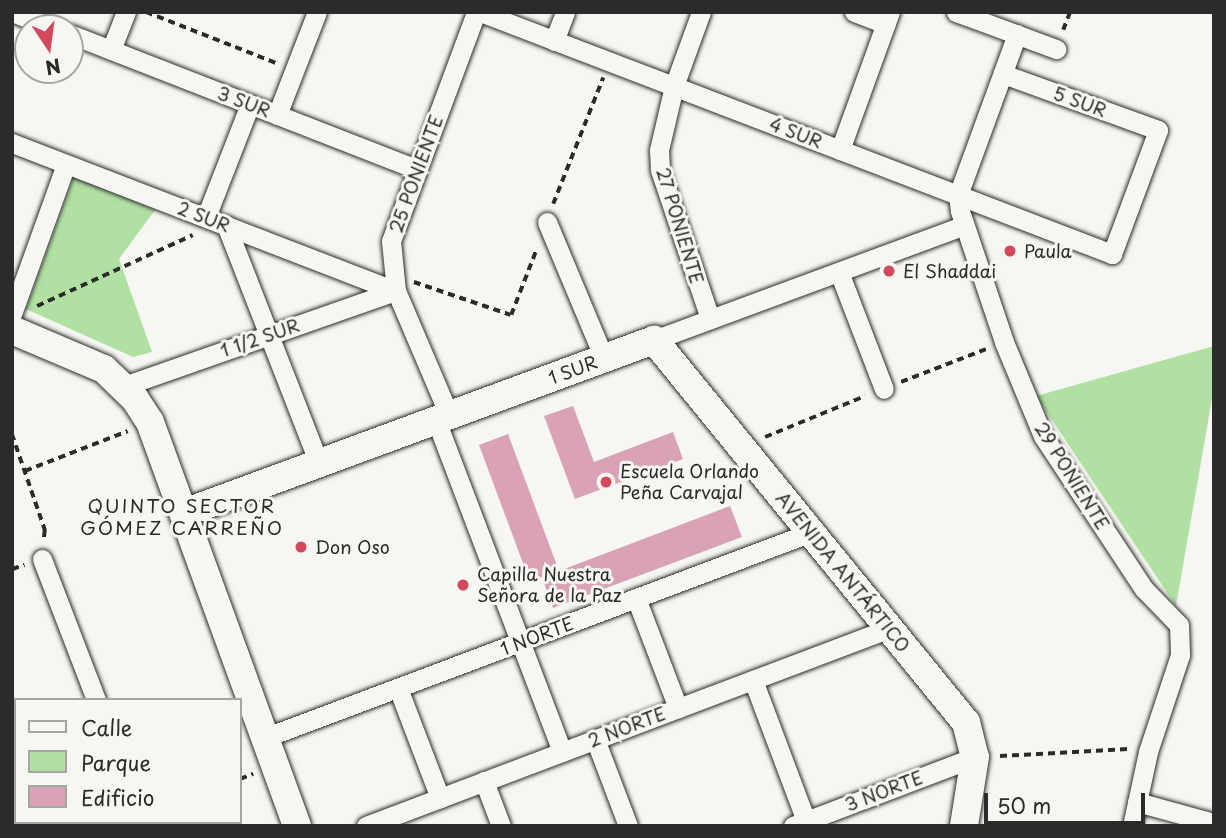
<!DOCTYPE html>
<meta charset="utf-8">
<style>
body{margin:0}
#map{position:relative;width:1226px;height:838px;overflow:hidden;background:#f6f6f2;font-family:"Playpen Sans",sans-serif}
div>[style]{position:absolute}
.green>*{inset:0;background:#b0e1a2}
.building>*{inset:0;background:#daa2b6}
.path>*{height:3.5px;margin-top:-1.75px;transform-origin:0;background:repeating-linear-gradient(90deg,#2b2b2b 0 7px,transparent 0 12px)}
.roads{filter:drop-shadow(0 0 2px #2b2b2b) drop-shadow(0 0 2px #2b2b2b)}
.street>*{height:19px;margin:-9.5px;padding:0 9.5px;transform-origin:9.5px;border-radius:9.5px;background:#f6f6f2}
.secondary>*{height:28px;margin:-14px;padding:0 14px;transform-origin:14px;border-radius:14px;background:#f6f6f2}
.dots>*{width:19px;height:19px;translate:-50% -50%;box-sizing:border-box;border:4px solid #f6f6f2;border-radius:50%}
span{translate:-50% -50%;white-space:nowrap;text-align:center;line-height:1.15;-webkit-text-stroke:6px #f6f6f2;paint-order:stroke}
.street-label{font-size:18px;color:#2b2b2b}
.poi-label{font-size:18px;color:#2b2b2b}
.left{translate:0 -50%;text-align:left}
.neighbourhood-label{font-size:19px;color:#2b2b2b;letter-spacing:2px}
.frame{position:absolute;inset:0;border:14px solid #2b2b2b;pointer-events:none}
.legend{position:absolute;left:14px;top:698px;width:228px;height:126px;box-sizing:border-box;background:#f6f6f2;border:2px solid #a5a5a2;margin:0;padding:9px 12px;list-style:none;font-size:21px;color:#2b2b2b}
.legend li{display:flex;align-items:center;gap:14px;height:35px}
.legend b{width:35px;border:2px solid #a5a5a2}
.north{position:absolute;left:14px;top:14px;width:70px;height:70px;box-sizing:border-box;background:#f6f6f2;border:2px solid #a5a5a2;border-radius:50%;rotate:167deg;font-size:19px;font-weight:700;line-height:28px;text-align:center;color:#2b2b2b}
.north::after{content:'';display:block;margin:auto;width:24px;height:32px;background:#d1495b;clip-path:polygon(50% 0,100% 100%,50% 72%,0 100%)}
.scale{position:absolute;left:984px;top:793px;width:161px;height:32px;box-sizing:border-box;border:4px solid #2b2b2b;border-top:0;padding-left:9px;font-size:21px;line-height:24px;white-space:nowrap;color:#2b2b2b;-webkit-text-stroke:5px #f6f6f2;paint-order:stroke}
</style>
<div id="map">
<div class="green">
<i style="clip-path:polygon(74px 177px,155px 210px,119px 259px,152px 352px,133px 357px,26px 309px)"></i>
<i style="clip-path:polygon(1214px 346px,1214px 387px,1176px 606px,1036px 396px)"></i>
</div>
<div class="building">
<i style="clip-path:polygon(573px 406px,594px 462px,673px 432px,683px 459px,575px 499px,544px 416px)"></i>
<i style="clip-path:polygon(508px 434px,559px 571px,730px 506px,742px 537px,553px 608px,542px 577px,530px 582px,479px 445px)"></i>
</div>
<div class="path">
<i style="left:146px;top:12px;width:140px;rotate:21.4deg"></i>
<i style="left:1063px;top:30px;width:19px;rotate:-69deg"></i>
<i style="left:553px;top:204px;width:136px;rotate:-68.4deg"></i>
<i style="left:414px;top:282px;width:102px;rotate:18.8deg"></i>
<i style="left:511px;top:315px;width:72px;rotate:-68.8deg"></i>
<i style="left:37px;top:306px;width:171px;rotate:-24.5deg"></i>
<i style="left:901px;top:382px;width:91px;rotate:-21.2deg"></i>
<i style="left:12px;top:434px;width:102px;rotate:71deg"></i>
<i style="left:45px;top:530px;width:9px;rotate:96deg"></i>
<i style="left:765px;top:437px;width:108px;rotate:-22.3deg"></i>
<i style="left:25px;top:471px;width:110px;rotate:-21.2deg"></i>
<i style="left:12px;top:569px;width:13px;rotate:-18deg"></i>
<i style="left:1000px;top:756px;width:128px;rotate:-3.1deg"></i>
<i style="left:240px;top:779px;width:14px;rotate:-21deg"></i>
</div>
<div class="roads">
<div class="street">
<i style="left:12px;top:12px;width:44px;rotate:21.3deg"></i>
<i style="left:480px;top:12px;width:677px;rotate:20.95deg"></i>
<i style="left:1112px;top:254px;width:132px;rotate:-69.6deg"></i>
<i style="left:1158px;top:130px;width:165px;rotate:-160.1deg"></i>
<i style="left:701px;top:12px;width:79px;rotate:110deg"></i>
<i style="left:674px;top:86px;width:66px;rotate:103.2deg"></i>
<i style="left:659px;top:150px;width:20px;rotate:87deg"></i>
<i style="left:660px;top:170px;width:157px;rotate:71.4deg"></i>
<i style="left:854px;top:12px;width:34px;rotate:21deg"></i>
<i style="left:956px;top:12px;width:107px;rotate:20.3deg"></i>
<i style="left:70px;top:34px;width:372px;rotate:21.3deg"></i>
<i style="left:1017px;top:34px;width:171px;rotate:110.1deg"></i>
<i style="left:958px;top:195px;width:16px;rotate:83deg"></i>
<i style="left:960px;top:211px;width:138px;rotate:71.4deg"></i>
<i style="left:1004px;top:342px;width:102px;rotate:67.5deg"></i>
<i style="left:1043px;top:436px;width:183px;rotate:56.6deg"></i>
<i style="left:1144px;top:589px;width:50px;rotate:45.8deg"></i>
<i style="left:1179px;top:625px;width:30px;rotate:88deg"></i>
<i style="left:1180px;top:655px;width:102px;rotate:108.3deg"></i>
<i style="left:1148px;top:752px;width:76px;rotate:102.2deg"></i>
<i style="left:554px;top:41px;width:31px;rotate:-69deg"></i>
<i style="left:111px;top:50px;width:41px;rotate:-68.5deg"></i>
<i style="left:277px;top:115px;width:110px;rotate:-68.8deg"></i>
<i style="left:12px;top:143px;width:412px;rotate:21.1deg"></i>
<i style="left:840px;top:150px;width:147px;rotate:-70.1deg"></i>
<i style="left:206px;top:217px;width:121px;rotate:-68.7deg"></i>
<i style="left:547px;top:222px;width:147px;rotate:67.3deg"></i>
<i style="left:226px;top:225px;width:256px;rotate:68.7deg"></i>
<i style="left:839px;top:272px;width:125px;rotate:69deg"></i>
<i style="left:12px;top:314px;width:159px;rotate:-70.2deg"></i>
<i style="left:654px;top:340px;width:329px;rotate:-20.3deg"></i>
<i style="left:124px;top:386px;width:288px;rotate:-19.3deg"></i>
<i style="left:449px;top:415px;width:135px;rotate:-113.1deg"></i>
<i style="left:396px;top:291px;width:50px;rotate:-95.7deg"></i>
<i style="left:391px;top:241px;width:244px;rotate:-69.6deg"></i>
<i style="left:436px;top:420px;width:355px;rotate:69.2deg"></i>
<i style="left:42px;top:559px;width:151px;rotate:69deg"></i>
<i style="left:636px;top:598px;width:118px;rotate:69.1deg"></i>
<i style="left:753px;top:680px;width:151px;rotate:69.4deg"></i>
<i style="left:398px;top:688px;width:118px;rotate:69.1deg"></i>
<i style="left:264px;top:738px;width:582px;rotate:-20.61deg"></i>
<i style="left:595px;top:739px;width:93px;rotate:69.2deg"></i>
<i style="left:484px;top:781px;width:48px;rotate:69.3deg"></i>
<i style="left:1137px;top:802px;width:80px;rotate:15.3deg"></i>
<i style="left:142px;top:822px;width:4px;rotate:63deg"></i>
<i style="left:366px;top:826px;width:558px;rotate:-20.68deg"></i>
<i style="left:793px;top:826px;width:195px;rotate:-20.8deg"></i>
</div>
<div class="secondary">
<i style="left:12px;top:330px;width:100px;rotate:23deg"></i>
<i style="left:104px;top:369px;width:43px;rotate:44.1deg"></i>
<i style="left:135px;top:399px;width:27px;rotate:57deg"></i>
<i style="left:150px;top:422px;width:430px;rotate:70deg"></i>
<i style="left:184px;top:513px;width:501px;rotate:-20.21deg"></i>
<i style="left:654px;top:340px;width:493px;rotate:50.8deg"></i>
<i style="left:966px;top:722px;width:36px;rotate:76deg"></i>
<i style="left:975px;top:757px;width:70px;rotate:99.1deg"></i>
</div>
</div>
<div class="dots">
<i style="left:1010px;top:251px;background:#d1495b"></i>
<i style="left:889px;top:271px;background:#d1495b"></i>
<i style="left:606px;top:482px;background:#d1495b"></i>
<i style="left:301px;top:547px;background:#d1495b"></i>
<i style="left:463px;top:585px;background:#d1495b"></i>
</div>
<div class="street-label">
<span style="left:244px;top:102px;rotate:21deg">3 SUR</span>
<span style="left:1080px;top:102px;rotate:20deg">5 SUR</span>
<span style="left:796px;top:133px;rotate:21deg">4 SUR</span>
<span style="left:416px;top:174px;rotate:-70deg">25 PONIENTE</span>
<span style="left:204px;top:217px;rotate:21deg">2 SUR</span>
<span style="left:680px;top:226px;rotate:73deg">27 PONIENTE</span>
<span style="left:260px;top:338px;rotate:-19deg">1 1/2 SUR</span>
<span style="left:573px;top:370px;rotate:-20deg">1 SUR</span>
<span style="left:1072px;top:476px;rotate:58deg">29 PONIENTE</span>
<span style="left:843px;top:572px;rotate:51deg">AVENIDA ANTÁRTICO</span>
<span style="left:537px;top:636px;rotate:-21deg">1 NORTE</span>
<span style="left:627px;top:727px;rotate:-21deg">2 NORTE</span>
<span style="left:884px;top:791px;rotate:-21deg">3 NORTE</span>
</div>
<div class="poi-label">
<span class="left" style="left:1024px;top:251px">Paula</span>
<span class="left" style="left:903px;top:271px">El Shaddai</span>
<span class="left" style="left:620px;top:482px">Escuela Orlando<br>Peña Carvajal</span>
<span class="left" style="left:315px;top:547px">Don Oso</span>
<span class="left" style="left:477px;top:585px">Capilla Nuestra<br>Señora de la Paz</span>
</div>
<div class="neighbourhood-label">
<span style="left:182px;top:517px">QUINTO SECTOR<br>GÓMEZ CARREÑO</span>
</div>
<div class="frame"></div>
<ul class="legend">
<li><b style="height:9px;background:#f6f6f2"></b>Calle</li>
<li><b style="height:19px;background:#b0e1a2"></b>Parque</li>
<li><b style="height:19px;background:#daa2b6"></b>Edificio</li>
</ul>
<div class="north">N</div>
<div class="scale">50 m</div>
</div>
